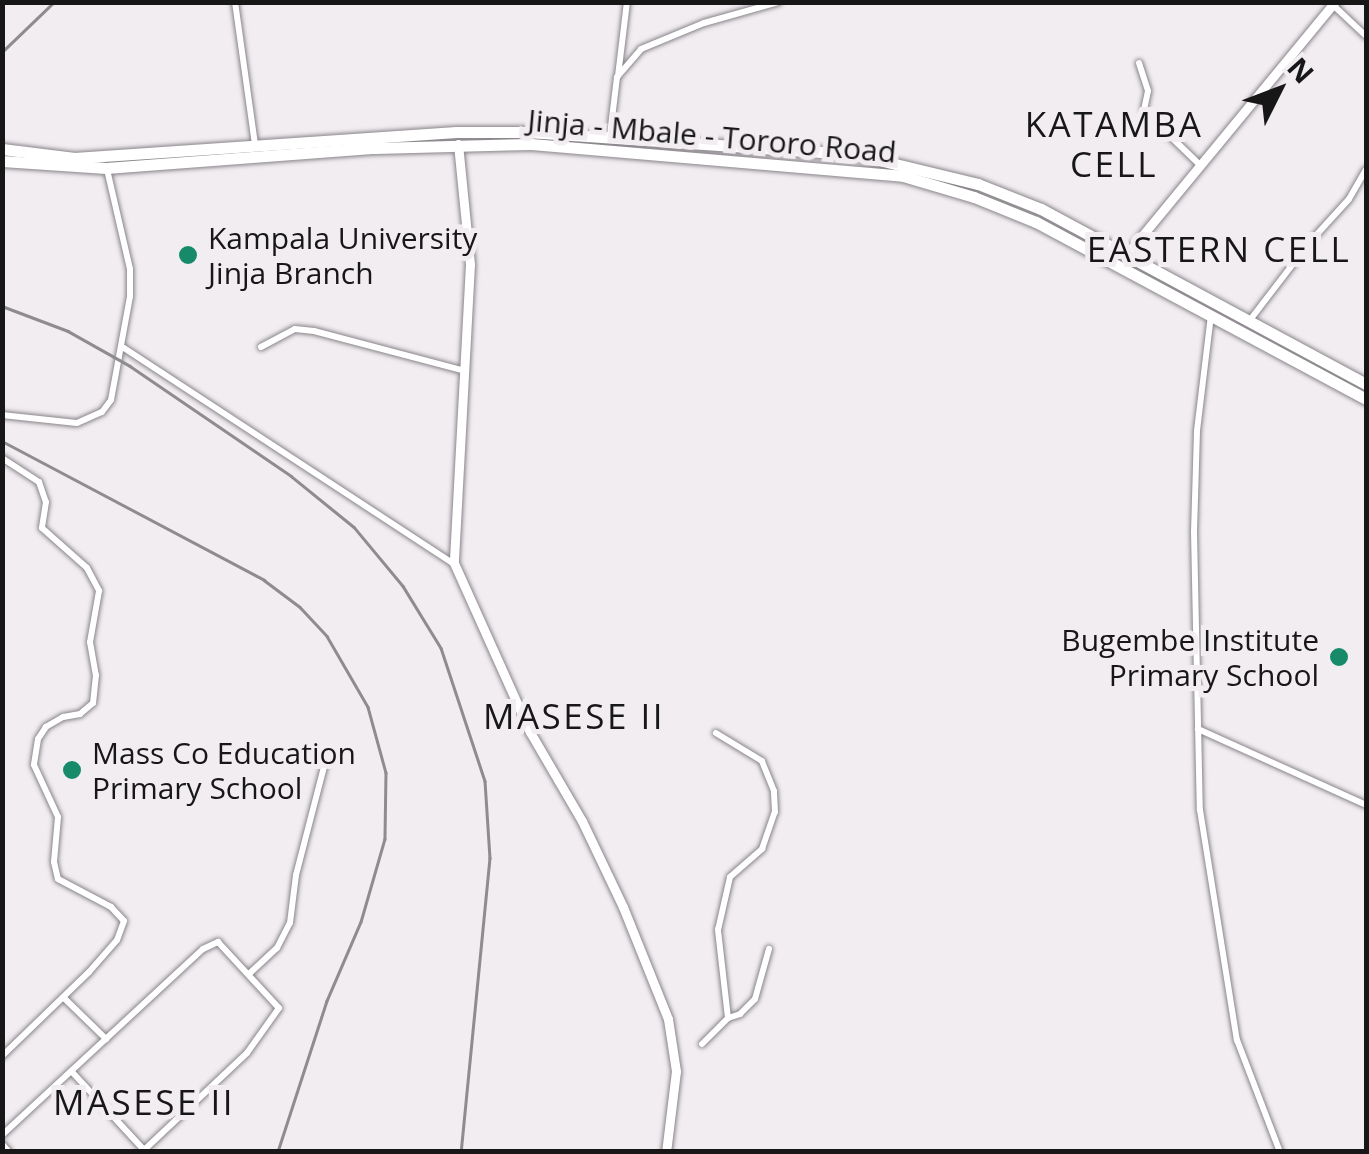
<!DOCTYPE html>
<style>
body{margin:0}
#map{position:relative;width:1369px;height:1154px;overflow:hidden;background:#f1edf1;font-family:"Open Sans",sans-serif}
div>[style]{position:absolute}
.roads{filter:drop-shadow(0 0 2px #89858a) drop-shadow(0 0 2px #89858a)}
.minor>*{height:6px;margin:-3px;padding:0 3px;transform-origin:3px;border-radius:3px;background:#fff}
.tertiary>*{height:9px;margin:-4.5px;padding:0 4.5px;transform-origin:4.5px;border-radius:4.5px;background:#fff}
.trunk>*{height:11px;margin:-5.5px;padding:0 5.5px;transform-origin:5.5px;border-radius:5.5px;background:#fff}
.rail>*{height:2.5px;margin:-1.25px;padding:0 1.25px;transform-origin:1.25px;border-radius:1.25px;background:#8e8c8e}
.dots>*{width:28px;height:28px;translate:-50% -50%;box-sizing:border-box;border:5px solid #f1edf1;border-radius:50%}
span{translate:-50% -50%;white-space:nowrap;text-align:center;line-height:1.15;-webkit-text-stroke:10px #f1edf1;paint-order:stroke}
.street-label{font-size:30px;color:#181718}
.poi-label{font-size:30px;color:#181718}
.left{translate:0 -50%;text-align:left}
.right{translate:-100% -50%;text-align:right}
.quarter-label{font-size:35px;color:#181718;letter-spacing:2.5px}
.frame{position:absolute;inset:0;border:5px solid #181718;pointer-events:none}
.north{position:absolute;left:1229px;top:40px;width:100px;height:100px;-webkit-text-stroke:8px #f1edf1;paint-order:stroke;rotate:48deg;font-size:28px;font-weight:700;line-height:40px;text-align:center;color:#181718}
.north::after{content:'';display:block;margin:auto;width:35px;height:45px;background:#181718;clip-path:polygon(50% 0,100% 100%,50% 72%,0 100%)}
</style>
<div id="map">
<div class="roads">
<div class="minor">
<i style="left:235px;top:2px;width:143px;rotate:82deg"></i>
<i style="left:1333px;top:5px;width:45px;rotate:43.2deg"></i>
<i style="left:1139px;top:63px;width:29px;rotate:72deg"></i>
<i style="left:1148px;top:91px;width:19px;rotate:102deg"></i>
<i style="left:1144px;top:110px;width:25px;rotate:67deg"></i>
<i style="left:1154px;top:133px;width:14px;rotate:4deg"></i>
<i style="left:1168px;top:134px;width:46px;rotate:44.1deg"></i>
<i style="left:618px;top:76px;width:75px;rotate:-83.1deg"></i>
<i style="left:610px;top:135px;width:58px;rotate:-83.1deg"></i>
<i style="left:617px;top:77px;width:37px;rotate:-49deg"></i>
<i style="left:641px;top:49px;width:68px;rotate:-22.4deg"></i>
<i style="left:704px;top:23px;width:77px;rotate:-15.8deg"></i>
<i style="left:1211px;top:315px;width:117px;rotate:96.9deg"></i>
<i style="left:1197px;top:431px;width:101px;rotate:91.7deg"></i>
<i style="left:1194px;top:532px;width:278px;rotate:88.8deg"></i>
<i style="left:1200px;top:810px;width:233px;rotate:80.9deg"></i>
<i style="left:1237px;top:1040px;width:120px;rotate:69deg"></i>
<i style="left:1250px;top:320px;width:97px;rotate:-52.5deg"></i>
<i style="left:1309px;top:243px;width:59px;rotate:-47.7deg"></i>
<i style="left:1349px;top:199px;width:34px;rotate:-60deg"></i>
<i style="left:261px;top:347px;width:38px;rotate:-28deg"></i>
<i style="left:295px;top:329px;width:19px;rotate:6deg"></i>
<i style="left:314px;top:331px;width:156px;rotate:14.8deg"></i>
<i style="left:124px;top:348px;width:393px;rotate:33.2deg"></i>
<i style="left:2px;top:415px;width:75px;rotate:6.1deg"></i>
<i style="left:77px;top:423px;width:27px;rotate:-24deg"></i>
<i style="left:102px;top:412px;width:15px;rotate:-53deg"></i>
<i style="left:111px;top:400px;width:106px;rotate:-79.6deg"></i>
<i style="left:130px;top:296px;width:27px;rotate:-90deg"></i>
<i style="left:130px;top:269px;width:103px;rotate:-103deg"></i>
<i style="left:2px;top:458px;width:44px;rotate:33deg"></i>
<i style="left:39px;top:482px;width:21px;rotate:71deg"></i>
<i style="left:46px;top:502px;width:26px;rotate:99deg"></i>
<i style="left:42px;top:528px;width:60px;rotate:41.6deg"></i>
<i style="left:87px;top:568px;width:26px;rotate:62deg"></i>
<i style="left:99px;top:591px;width:52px;rotate:100deg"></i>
<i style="left:90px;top:642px;width:34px;rotate:80deg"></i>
<i style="left:96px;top:675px;width:28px;rotate:96deg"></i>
<i style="left:93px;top:703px;width:17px;rotate:140deg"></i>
<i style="left:80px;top:714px;width:17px;rotate:170deg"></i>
<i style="left:63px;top:717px;width:20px;rotate:150deg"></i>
<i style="left:46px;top:727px;width:14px;rotate:124deg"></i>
<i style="left:38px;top:739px;width:26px;rotate:99deg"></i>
<i style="left:34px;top:765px;width:57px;rotate:65.2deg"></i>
<i style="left:58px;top:817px;width:45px;rotate:95.1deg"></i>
<i style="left:54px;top:862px;width:17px;rotate:77deg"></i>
<i style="left:58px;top:879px;width:60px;rotate:27.8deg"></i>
<i style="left:111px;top:907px;width:19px;rotate:47deg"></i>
<i style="left:124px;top:921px;width:20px;rotate:110deg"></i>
<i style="left:117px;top:940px;width:43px;rotate:131.2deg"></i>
<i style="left:89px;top:972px;width:121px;rotate:136deg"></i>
<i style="left:1198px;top:729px;width:184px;rotate:24.3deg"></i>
<i style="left:250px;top:973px;width:37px;rotate:-43deg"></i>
<i style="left:277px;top:948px;width:28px;rotate:-63deg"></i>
<i style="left:290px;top:923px;width:48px;rotate:-82.9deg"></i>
<i style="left:296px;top:875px;width:124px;rotate:-75.5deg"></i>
<i style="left:64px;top:998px;width:59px;rotate:44.3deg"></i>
<i style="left:728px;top:1018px;width:13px;rotate:-18deg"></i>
<i style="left:740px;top:1014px;width:21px;rotate:-45deg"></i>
<i style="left:755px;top:999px;width:52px;rotate:-74.4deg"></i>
<i style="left:702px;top:1044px;width:37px;rotate:-45deg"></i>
<i style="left:728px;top:1018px;width:89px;rotate:-96.5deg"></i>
<i style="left:718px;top:930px;width:54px;rotate:-77.2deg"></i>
<i style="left:730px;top:877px;width:43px;rotate:-41.2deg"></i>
<i style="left:762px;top:849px;width:39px;rotate:-71deg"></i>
<i style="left:775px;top:812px;width:21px;rotate:-93deg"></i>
<i style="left:774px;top:791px;width:32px;rotate:-112deg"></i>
<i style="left:762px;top:761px;width:54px;rotate:-148.7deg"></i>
<i style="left:73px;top:1073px;width:106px;rotate:47.3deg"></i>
<i style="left:2px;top:1135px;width:274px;rotate:-42.8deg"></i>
<i style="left:203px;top:949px;width:17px;rotate:-25deg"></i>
<i style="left:218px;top:942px;width:90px;rotate:47.3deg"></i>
<i style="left:279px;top:1008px;width:55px;rotate:125.4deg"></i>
<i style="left:247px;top:1053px;width:141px;rotate:136.7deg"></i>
<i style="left:2px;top:1144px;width:11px;rotate:49deg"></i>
</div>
<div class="tertiary">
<i style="left:458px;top:144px;width:121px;rotate:84.3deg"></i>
<i style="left:470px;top:264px;width:299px;rotate:93.1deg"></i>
<i style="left:454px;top:563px;width:185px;rotate:65.8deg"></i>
<i style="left:530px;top:732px;width:103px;rotate:59.7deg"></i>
<i style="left:582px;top:821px;width:95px;rotate:64.5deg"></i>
<i style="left:623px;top:907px;width:121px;rotate:68.1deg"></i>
<i style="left:668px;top:1019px;width:53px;rotate:81.3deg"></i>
<i style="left:676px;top:1071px;width:82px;rotate:97deg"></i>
<i style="left:1127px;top:254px;width:327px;rotate:-50.5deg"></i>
</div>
<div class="trunk">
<i style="left:2px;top:149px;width:73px;rotate:7.1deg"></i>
<i style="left:74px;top:158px;width:383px;rotate:-3.9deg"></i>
<i style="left:456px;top:132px;width:72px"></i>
<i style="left:528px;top:132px;width:327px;rotate:3.9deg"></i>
<i style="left:854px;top:154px;width:128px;rotate:13.6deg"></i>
<i style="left:978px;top:184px;width:68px;rotate:21.6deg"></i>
<i style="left:1041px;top:209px;width:369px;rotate:28.3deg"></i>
<i style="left:2px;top:161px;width:104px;rotate:3.9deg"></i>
<i style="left:106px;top:168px;width:270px;rotate:-4.3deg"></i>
<i style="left:375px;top:148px;width:156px;rotate:-1.5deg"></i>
<i style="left:531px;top:144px;width:373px;rotate:4.9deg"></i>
<i style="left:903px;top:176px;width:74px;rotate:16.5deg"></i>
<i style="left:974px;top:197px;width:67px;rotate:22deg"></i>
<i style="left:1036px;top:222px;width:374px;rotate:28.2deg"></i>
</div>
</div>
<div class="rail">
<i style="left:2px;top:52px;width:72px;rotate:-43.9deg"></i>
<i style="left:2px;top:306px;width:71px;rotate:20.7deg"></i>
<i style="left:68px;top:331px;width:71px;rotate:29.4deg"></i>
<i style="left:130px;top:366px;width:195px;rotate:34.3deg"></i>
<i style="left:291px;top:476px;width:81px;rotate:39deg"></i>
<i style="left:354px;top:527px;width:77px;rotate:50.3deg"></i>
<i style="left:403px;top:586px;width:73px;rotate:58.5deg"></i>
<i style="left:441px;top:648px;width:140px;rotate:71.7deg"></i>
<i style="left:485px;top:781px;width:77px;rotate:86.3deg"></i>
<i style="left:490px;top:858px;width:295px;rotate:95.6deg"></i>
<i style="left:2px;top:441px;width:297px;rotate:27.9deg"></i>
<i style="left:264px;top:580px;width:45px;rotate:36.9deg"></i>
<i style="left:300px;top:607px;width:40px;rotate:47deg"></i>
<i style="left:327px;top:636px;width:82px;rotate:60deg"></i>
<i style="left:368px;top:707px;width:68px;rotate:74.7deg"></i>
<i style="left:386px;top:773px;width:66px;rotate:90.9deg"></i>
<i style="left:385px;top:839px;width:86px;rotate:106.1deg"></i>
<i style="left:361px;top:922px;width:86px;rotate:113.3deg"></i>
<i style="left:327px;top:1001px;width:159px;rotate:108deg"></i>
</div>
<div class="dots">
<i style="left:188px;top:255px;background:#178a6a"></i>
<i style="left:1339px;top:657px;background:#178a6a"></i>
<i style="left:72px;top:770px;background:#178a6a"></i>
</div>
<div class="street-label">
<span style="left:712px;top:136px;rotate:5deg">Jinja - Mbale - Tororo Road</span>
</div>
<div class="poi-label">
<span class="left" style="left:208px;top:255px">Kampala University<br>Jinja Branch</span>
<span class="right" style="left:1319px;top:657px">Bugembe Institute<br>Primary School</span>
<span class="left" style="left:92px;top:770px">Mass Co Education<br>Primary School</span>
</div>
<div class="quarter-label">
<span style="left:1114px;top:144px">KATAMBA<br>CELL</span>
<span style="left:1219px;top:249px">EASTERN CELL</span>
<span style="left:574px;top:716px">MASESE II</span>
<span style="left:144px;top:1102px">MASESE II</span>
</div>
<div class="frame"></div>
<div class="north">N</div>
</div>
